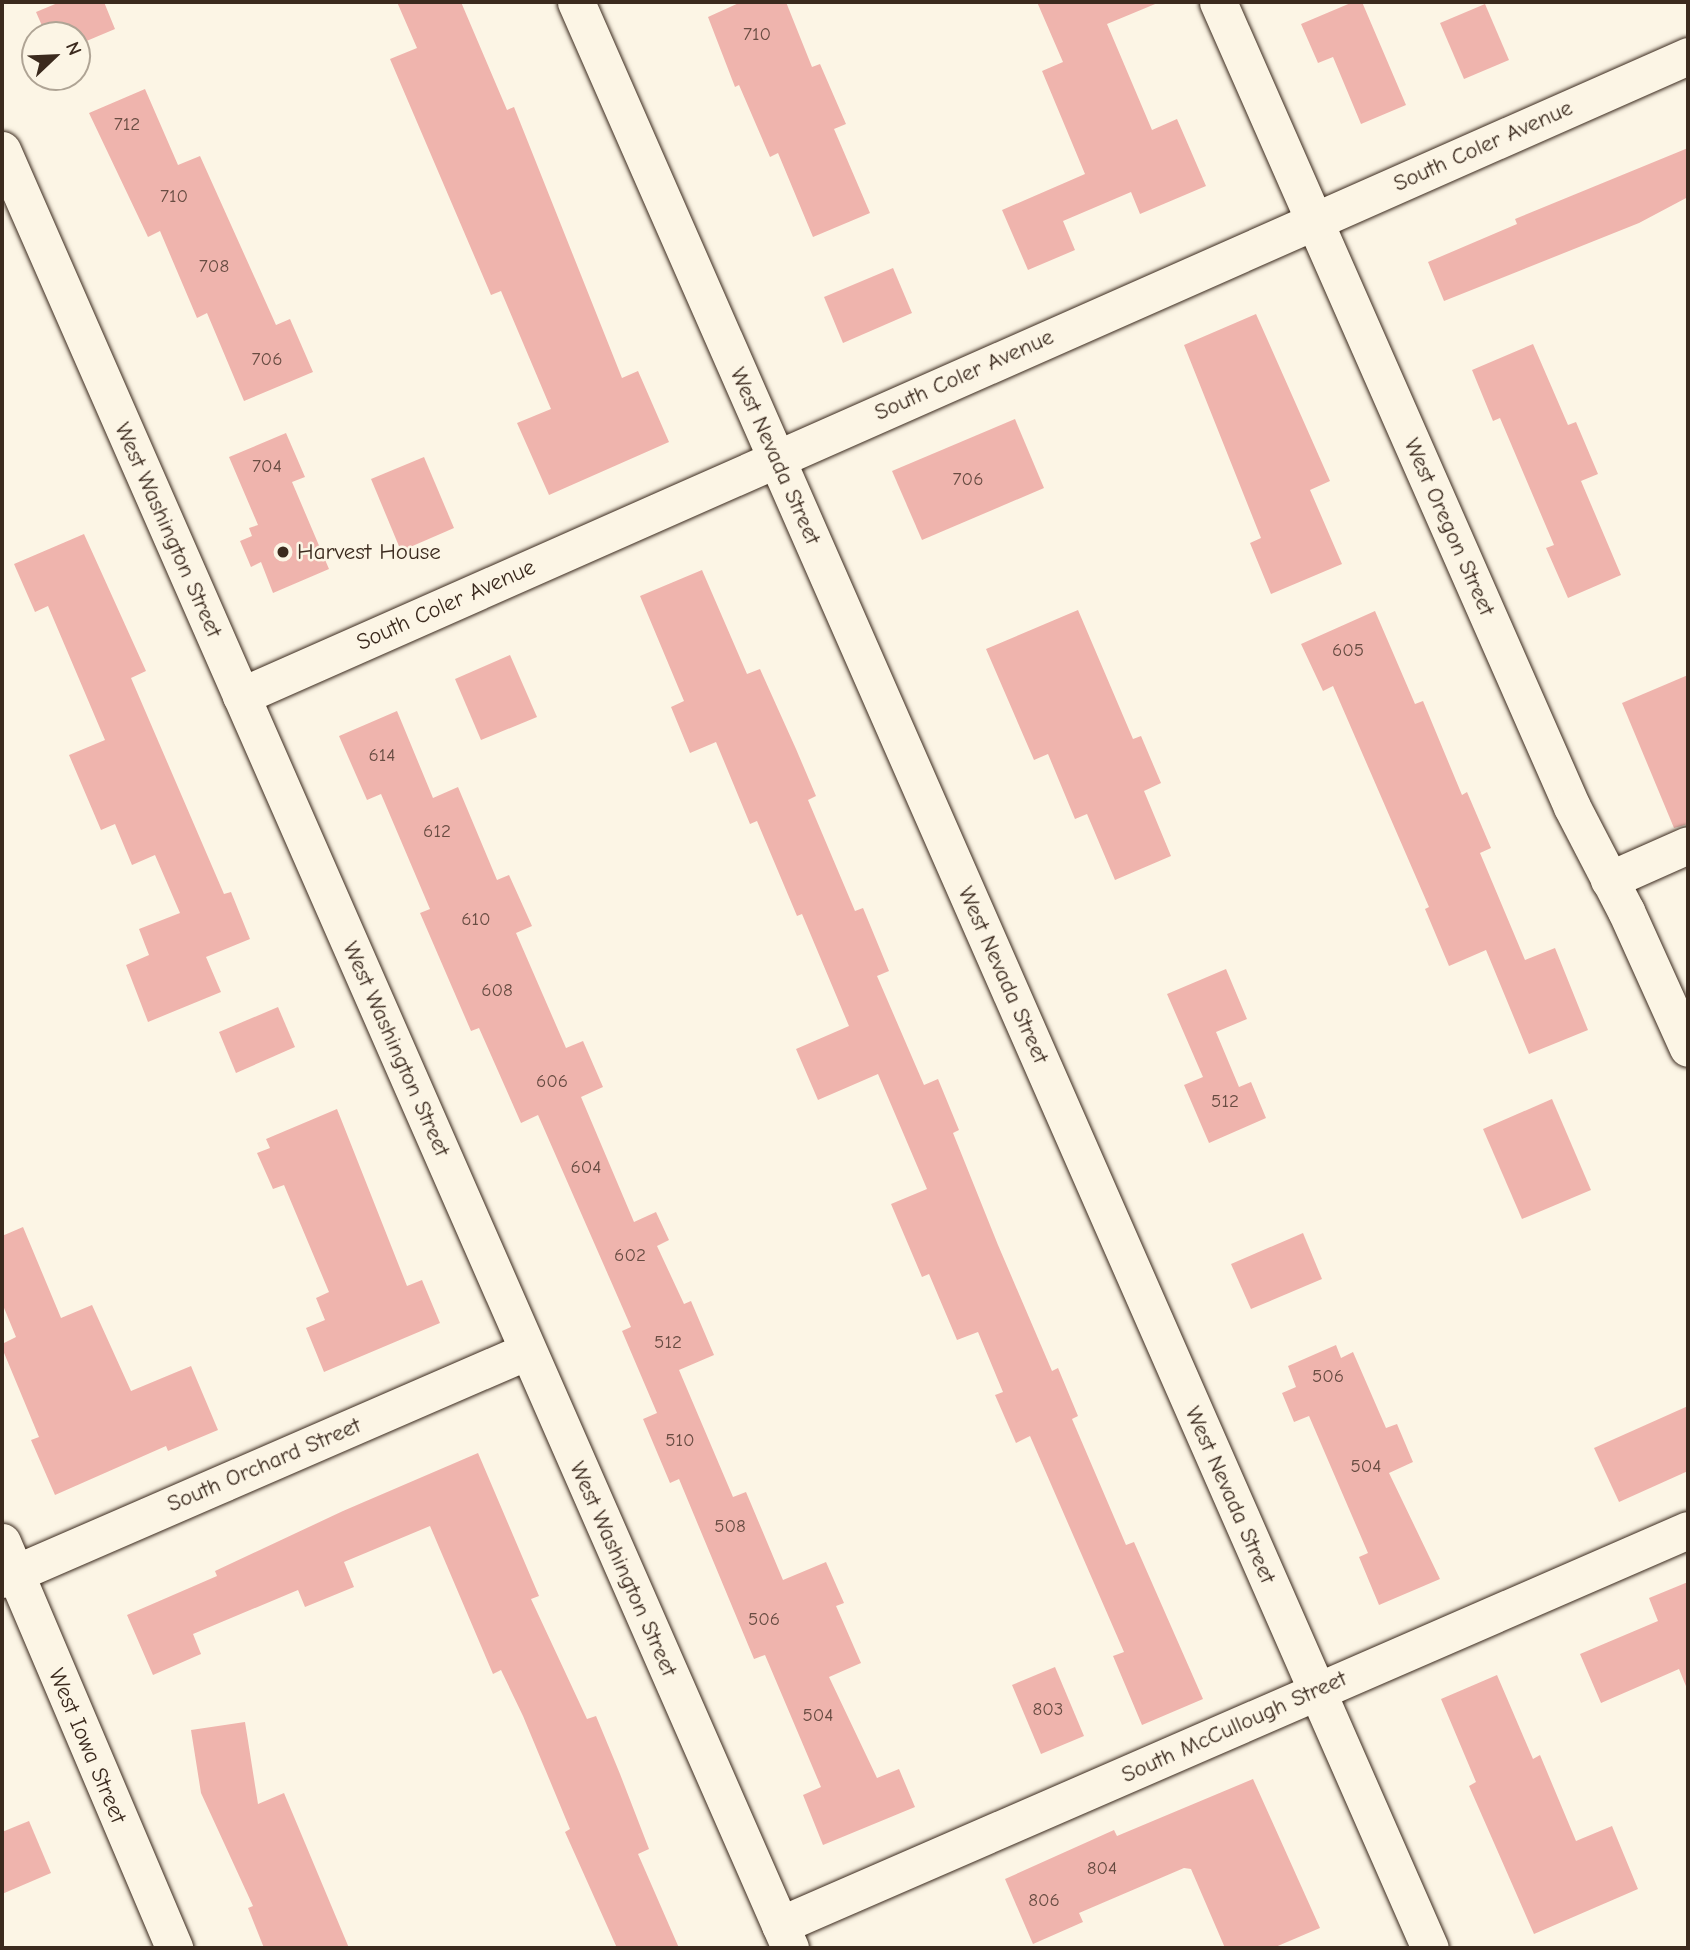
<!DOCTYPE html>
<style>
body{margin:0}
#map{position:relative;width:1690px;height:1950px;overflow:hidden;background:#fcf5e5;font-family:"Comic Neue",sans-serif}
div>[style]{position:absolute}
.building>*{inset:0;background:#efb4ad}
.roads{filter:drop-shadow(0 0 2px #3b2a1e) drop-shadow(0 0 2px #3b2a1e)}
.minor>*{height:37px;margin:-18.5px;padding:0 18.5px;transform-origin:18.5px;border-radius:18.5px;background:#fcf5e5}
.dots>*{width:19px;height:19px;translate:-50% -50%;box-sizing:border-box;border:4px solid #fcf5e5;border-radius:50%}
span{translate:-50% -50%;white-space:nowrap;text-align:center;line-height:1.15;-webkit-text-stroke:5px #fcf5e5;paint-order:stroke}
.number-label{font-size:19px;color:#684c42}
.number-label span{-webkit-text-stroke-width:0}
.street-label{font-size:23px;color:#3b2a1e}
.poi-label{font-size:23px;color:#3b2a1e}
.left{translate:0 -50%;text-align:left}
.frame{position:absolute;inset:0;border:4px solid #3b2a1e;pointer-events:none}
.north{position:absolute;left:21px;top:21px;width:70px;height:70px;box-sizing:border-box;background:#fcf5e5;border:2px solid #afa495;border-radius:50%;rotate:67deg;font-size:19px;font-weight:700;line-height:28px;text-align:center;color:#3b2a1e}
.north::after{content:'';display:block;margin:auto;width:24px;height:32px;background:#3b2a1e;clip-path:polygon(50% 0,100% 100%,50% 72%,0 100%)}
</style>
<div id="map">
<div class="building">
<i style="clip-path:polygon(60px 2px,104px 2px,115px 29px,77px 45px,77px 35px,46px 35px,36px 12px)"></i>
<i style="clip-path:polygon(397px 2px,461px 2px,507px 110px,514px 107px,622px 378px,638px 371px,669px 442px,549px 495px,517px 423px,551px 409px,501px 291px,491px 295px,390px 59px,417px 48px)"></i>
<i style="clip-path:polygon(741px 2px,786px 2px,812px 67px,820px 64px,846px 124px,834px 129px,870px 213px,813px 237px,778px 153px,770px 157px,739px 85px,735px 87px,708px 17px)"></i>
<i style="clip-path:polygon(1037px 2px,1160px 2px,1107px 24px,1152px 130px,1177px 119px,1206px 186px,1140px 214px,1131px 192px,1063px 221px,1075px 250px,1028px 270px,1002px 210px,1085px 174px,1042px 71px,1063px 62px)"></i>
<i style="clip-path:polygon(1353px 2px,1362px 2px,1406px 105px,1361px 124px,1333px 57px,1318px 63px,1301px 24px)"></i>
<i style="clip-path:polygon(1485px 4px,1509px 60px,1464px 79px,1440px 23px)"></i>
<i style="clip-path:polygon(145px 89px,178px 165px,200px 156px,276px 325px,290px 319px,313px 372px,244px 401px,207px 313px,197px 318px,160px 231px,148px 237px,89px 113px)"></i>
<i style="clip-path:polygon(1688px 148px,1688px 197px,1639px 223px,1444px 301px,1428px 262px,1517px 224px,1515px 219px)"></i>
<i style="clip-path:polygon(893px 268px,912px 313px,843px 343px,824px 297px)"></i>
<i style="clip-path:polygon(1256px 314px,1330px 481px,1310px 490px,1342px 564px,1271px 594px,1250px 543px,1261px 538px,1184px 345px)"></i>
<i style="clip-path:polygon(1533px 344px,1568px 425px,1576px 422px,1598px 474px,1581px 481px,1621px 575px,1568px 598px,1546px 548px,1554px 545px,1500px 418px,1493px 421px,1472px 370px)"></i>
<i style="clip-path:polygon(1015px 419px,1044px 488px,922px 540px,892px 471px)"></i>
<i style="clip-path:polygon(286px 433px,305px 477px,292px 482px,329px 569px,273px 593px,261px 562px,251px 567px,240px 541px,252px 536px,249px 528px,258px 525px,229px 457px)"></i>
<i style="clip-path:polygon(424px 457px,454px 528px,401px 551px,371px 479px)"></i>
<i style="clip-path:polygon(84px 534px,146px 671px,131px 678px,224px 894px,231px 892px,250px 939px,206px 957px,221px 992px,148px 1022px,126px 965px,149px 955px,139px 929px,180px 913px,155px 855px,132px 865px,115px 824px,101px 830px,69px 755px,105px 740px,48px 606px,35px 612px,14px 564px)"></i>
<i style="clip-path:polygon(702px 570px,747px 674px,760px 669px,796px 749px,816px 796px,808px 800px,855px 911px,863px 908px,889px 971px,877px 976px,924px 1085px,938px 1079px,959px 1130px,953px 1133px,998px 1245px,1052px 1371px,1058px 1368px,1078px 1416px,1072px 1419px,1126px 1545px,1134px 1542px,1203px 1699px,1142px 1725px,1113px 1656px,1124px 1652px,1030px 1436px,1016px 1443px,995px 1395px,1003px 1392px,978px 1332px,957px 1340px,929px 1274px,922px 1277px,891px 1204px,927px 1189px,878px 1074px,818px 1100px,796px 1049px,849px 1026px,802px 914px,797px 916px,757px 821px,750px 824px,716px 742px,690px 753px,671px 707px,684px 701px,640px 596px)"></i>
<i style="clip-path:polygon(1078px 610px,1133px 739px,1141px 736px,1161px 783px,1144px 791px,1171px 856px,1115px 880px,1087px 814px,1075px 819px,1048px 754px,1034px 760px,986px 649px)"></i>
<i style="clip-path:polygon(1375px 611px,1415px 704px,1423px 701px,1462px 795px,1467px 792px,1491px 848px,1480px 853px,1525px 960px,1555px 948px,1588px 1030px,1529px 1054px,1486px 950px,1449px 966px,1425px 909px,1429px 907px,1333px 686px,1323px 691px,1301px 644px)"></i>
<i style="clip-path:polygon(510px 655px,537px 717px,481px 740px,455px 679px)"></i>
<i style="clip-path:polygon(1688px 675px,1688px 824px,1674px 828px,1622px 703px)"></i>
<i style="clip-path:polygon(397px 711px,433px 798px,458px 787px,497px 880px,509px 875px,532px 926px,516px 933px,566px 1048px,583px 1041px,603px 1087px,581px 1097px,634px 1222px,656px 1212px,669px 1240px,657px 1246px,684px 1304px,691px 1301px,714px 1355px,679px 1370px,733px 1497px,746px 1492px,783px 1580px,826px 1562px,844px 1603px,836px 1606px,861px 1663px,829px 1677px,877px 1778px,899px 1769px,915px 1807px,823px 1845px,803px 1795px,821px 1787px,765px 1655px,754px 1659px,679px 1479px,670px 1483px,643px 1419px,657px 1413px,622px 1331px,631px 1327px,538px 1115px,521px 1123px,479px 1028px,471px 1031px,420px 913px,430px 909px,381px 794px,367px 800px,339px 736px)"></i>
<i style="clip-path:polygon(1226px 969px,1247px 1019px,1216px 1032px,1239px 1087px,1251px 1082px,1266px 1118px,1209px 1143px,1184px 1085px,1203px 1077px,1167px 994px)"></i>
<i style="clip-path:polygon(278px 1007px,295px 1047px,236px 1073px,219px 1032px)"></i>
<i style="clip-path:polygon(1552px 1099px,1591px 1190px,1522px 1219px,1483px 1129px)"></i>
<i style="clip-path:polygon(337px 1109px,407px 1286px,422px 1280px,440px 1323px,324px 1372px,306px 1328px,325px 1320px,316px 1298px,329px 1292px,284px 1185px,273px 1189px,257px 1153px,270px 1148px,266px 1139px)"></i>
<i style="clip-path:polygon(23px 1227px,61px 1318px,92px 1305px,131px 1391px,191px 1366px,218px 1430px,168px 1451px,166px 1446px,55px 1495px,31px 1440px,39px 1437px,2px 1348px,2px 1344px,16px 1337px,2px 1303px,2px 1236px)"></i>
<i style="clip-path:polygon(1303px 1233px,1322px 1279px,1251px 1309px,1231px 1264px)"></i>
<i style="clip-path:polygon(1336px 1345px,1341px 1358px,1353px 1352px,1386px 1428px,1397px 1424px,1413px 1462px,1389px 1473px,1440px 1579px,1379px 1605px,1359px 1557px,1368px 1553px,1309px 1416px,1294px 1422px,1282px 1393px,1296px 1387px,1288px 1366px)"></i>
<i style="clip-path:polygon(1688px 1406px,1688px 1471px,1619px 1502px,1594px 1448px)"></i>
<i style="clip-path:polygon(478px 1453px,539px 1596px,531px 1599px,587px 1719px,596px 1716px,620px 1774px,649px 1849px,638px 1854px,679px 1948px,617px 1948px,565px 1832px,570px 1829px,523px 1716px,501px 1670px,493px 1674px,430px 1526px,344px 1562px,354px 1587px,305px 1607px,298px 1590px,193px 1634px,201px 1654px,153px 1675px,127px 1615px,217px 1576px,215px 1571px,343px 1511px)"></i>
<i style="clip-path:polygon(1688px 1582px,1688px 1691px,1679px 1669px,1601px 1703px,1580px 1654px,1658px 1621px,1649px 1598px)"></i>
<i style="clip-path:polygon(1055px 1667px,1084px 1736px,1041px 1754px,1012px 1685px)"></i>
<i style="clip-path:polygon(1497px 1675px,1533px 1759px,1540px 1755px,1576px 1841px,1612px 1826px,1638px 1889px,1534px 1934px,1469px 1786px,1476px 1782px,1441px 1699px)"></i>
<i style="clip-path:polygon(245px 1722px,258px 1804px,284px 1793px,349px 1948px,264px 1948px,248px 1908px,253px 1906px,201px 1793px,191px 1730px)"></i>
<i style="clip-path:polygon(1253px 1779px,1320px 1928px,1273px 1948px,1225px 1948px,1191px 1869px,1184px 1868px,1079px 1913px,1083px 1922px,1033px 1944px,1005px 1879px,1114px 1830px,1117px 1836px)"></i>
<i style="clip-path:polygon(29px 1821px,51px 1873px,2px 1894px,2px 1832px)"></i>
</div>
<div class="roads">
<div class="minor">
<i style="left:576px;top:2px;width:2125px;rotate:66.31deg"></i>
<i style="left:1218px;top:2px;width:879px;rotate:66.26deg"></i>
<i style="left:1572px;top:807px;width:117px;rotate:62.6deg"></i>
<i style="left:1626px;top:911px;width:150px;rotate:65.7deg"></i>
<i style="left:2px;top:150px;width:1963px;rotate:66.33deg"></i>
<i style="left:241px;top:696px;width:1582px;rotate:-23.86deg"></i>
<i style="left:1609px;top:880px;width:86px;rotate:-23.9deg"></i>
<i style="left:2px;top:1542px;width:441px;rotate:67deg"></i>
<i style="left:2px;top:1579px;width:572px;rotate:-23.47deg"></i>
<i style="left:780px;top:1925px;width:990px;rotate:-23.51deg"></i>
</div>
</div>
<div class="dots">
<i style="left:283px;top:552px;background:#3b2a1e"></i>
</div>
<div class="number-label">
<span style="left:757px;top:35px">710</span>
<span style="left:127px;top:125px">712</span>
<span style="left:174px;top:197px">710</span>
<span style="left:214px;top:267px">708</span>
<span style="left:267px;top:360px">706</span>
<span style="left:267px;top:467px">704</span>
<span style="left:968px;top:480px">706</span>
<span style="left:1348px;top:651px">605</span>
<span style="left:382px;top:756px">614</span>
<span style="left:437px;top:832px">612</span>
<span style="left:476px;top:920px">610</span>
<span style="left:497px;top:991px">608</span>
<span style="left:552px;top:1082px">606</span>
<span style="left:1225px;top:1102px">512</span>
<span style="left:586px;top:1168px">604</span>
<span style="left:630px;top:1256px">602</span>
<span style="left:668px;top:1343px">512</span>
<span style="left:1328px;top:1377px">506</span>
<span style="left:680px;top:1441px">510</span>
<span style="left:1366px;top:1467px">504</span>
<span style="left:730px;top:1527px">508</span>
<span style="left:764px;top:1620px">506</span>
<span style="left:1048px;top:1710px">803</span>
<span style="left:818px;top:1716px">504</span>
<span style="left:1102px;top:1869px">804</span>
<span style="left:1044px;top:1901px">806</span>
</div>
<div class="street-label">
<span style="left:1483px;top:146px;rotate:-24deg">South Coler Avenue</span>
<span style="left:964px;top:375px;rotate:-24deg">South Coler Avenue</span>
<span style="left:775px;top:456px;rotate:66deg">West Nevada Street</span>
<span style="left:1449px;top:527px;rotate:66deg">West Oregon Street</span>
<span style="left:168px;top:530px;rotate:66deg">West Washington Street</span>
<span style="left:446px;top:605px;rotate:-24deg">South Coler Avenue</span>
<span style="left:1003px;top:975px;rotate:66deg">West Nevada Street</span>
<span style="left:396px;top:1049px;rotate:66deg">West Washington Street</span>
<span style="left:264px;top:1465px;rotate:-23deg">South Orchard Street</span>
<span style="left:1230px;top:1495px;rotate:66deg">West Nevada Street</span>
<span style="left:623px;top:1569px;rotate:66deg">West Washington Street</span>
<span style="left:1234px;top:1727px;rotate:-24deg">South McCullough Street</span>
<span style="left:87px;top:1746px;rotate:67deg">West Iowa Street</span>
</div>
<div class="poi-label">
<span class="left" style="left:297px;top:552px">Harvest House</span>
</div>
<div class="frame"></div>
<div class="north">N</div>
</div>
